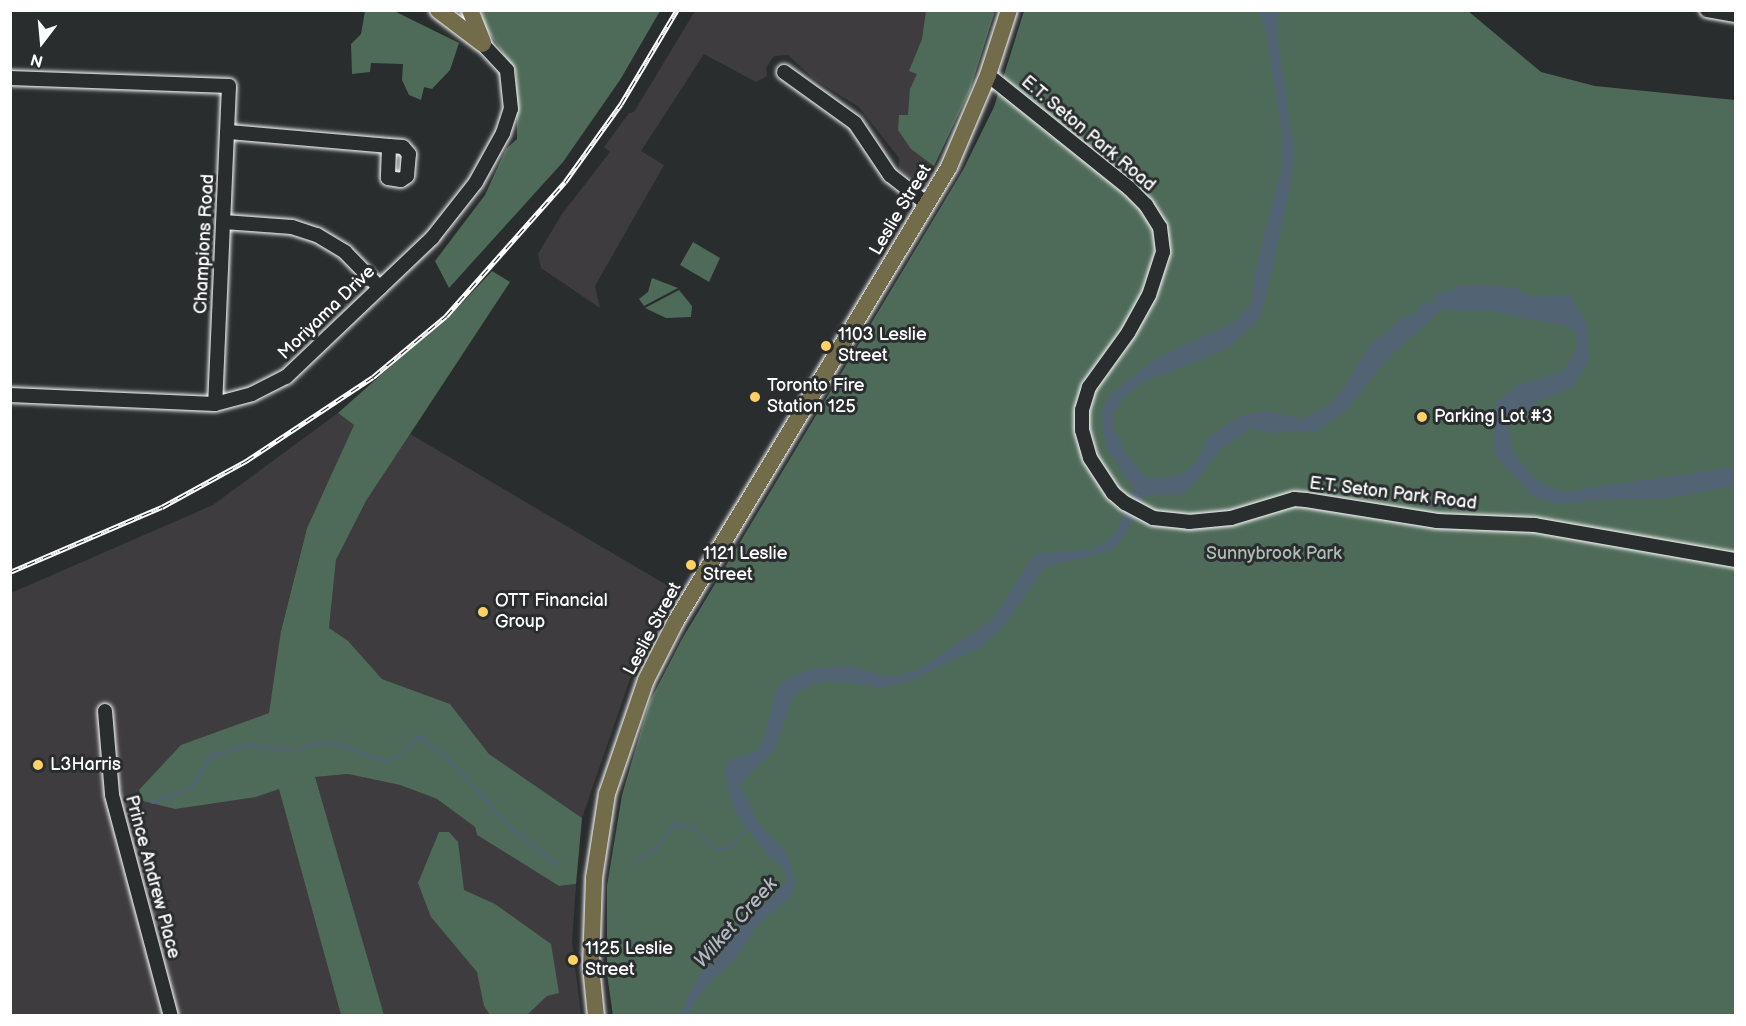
<!DOCTYPE html>
<style>
body{margin:0}
#map{position:relative;width:1746px;height:1026px;overflow:hidden;background:#2a2d2e;font-family:"Balsamiq Sans",sans-serif}
div>[style]{position:absolute}
.built>*{inset:0;background:#3f3c3f}
.green>*{inset:0;background:#4e6a59}
.water>*{inset:0;background:#526474}
.stream>*{height:3px;margin:-1.5px;padding:0 1.5px;transform-origin:1.5px;border-radius:1.5px;background:#526474}
.roads{filter:drop-shadow(0 0 2px #fff) drop-shadow(0 0 2px #fff)}
.minor>*{height:14px;margin:-7px;padding:0 7px;transform-origin:7px;border-radius:7px;background:#2a2d2e}
.major>*{height:16px;margin:-8px;padding:0 8px;transform-origin:8px;border-radius:8px;background:#726c4b}
.rail>*{height:5px;margin-top:-2.5px;transform-origin:0;background:repeating-linear-gradient(90deg,#2a2d2e 0 9px,#fff 0 18px);box-sizing:border-box;border-block:2px solid #fff}
.dots>*{width:16px;height:16px;translate:-50% -50%;box-sizing:border-box;border:3px solid #2a2d2e;border-radius:50%}
span{translate:-50% -50%;white-space:nowrap;text-align:center;line-height:1.15;-webkit-text-stroke:6px #2a2d2e;paint-order:stroke}
.street-label{font-size:18px;color:#fff}
.poi-label{font-size:18px;color:#fff}
.left{translate:0 -50%;text-align:left}
.park-label{font-size:18px;color:#afbcb4}
.water-label{font-size:20px;color:#b1b9c0;font-style:italic}
.frame{position:absolute;inset:0;border:12px solid #fff;pointer-events:none}
.north{position:absolute;left:12px;top:12px;width:60px;height:60px;-webkit-text-stroke:4px #2a2d2e;paint-order:stroke;rotate:196deg;font-size:16px;font-weight:700;line-height:24px;text-align:center;color:#fff}
.north::after{content:'';display:block;margin:auto;width:21px;height:27px;background:#fff;clip-path:polygon(50% 0,100% 100%,50% 72%,0 100%)}
</style>
<div id="map">
<div class="built">
<i style="clip-path:polygon(695px 11px,995px 11px,970px 90px,926px 182px,921px 185px,899px 170px,899px 158px,859px 107px,814px 79px,788px 55px,774px 56px,766px 68px,767px 76px,756px 82px,704px 54px,641px 151px,664px 165px,595px 286px,600px 308px,541px 268px,538px 254px,562px 214px,610px 152px,604px 147px,629px 113px,634px 112px)"></i>
<i style="clip-path:polygon(338px 413px,354px 425px,307px 528px,281px 631px,280px 791px,341px 1015px,11px 1016px,11px 593px,213px 505px)"></i>
<i style="clip-path:polygon(410px 434px,675px 590px,640px 650px,582px 818px,489px 754px,450px 704px,382px 679px,329px 628px,336px 560px,366px 501px)"></i>
<i style="clip-path:polygon(348px 774px,400px 785px,437px 799px,475px 827px,477px 835px,559px 886px,576px 884px,572px 942px,581px 1015px,384px 1015px,314px 784px,315px 777px)"></i>
</div>
<div class="green">
<i style="clip-path:polygon(365px 11px,394px 11px,459px 43px,450px 70px,432px 89px,424px 87px,421px 100px,409px 95px,402px 80px,403px 64px,371px 63px,370px 72px,352px 74px,351px 44px,361px 34px)"></i>
<i style="clip-path:polygon(481px 11px,660px 11px,620px 80px,563px 162px,449px 288px,435px 261px,485px 195px,506px 149px,517px 139px,516px 72px,485px 27px)"></i>
<i style="clip-path:polygon(926px 11px,995px 11px,970px 90px,934px 166px,911px 149px,898px 130px,899px 115px,908px 115px,910px 89px,917px 74px,909px 71px,922px 39px)"></i>
<i style="clip-path:polygon(1024px 11px,1468px 11px,1541px 72px,1595px 86px,1735px 100px,1735px 1015px,613px 1016px,607px 974px,607px 886px,622px 795px,649px 703px,682px 639px,963px 170px,994px 107px)"></i>
<i style="clip-path:polygon(693px 242px,720px 258px,709px 282px,680px 265px)"></i>
<i style="clip-path:polygon(492px 271px,510px 282px,366px 501px,336px 560px,329px 628px,348px 641px,382px 679px,450px 704px,489px 754px,582px 818px,576px 884px,559px 886px,477px 835px,475px 827px,437px 799px,400px 785px,348px 774px,315px 777px,384px 1015px,341px 1015px,279px 789px,256px 797px,175px 809px,143px 801px,139px 790px,181px 745px,269px 713px,281px 631px,307px 528px,354px 425px,338px 413px,462px 303px)"></i>
<i style="clip-path:polygon(652px 278px,678px 288px,644px 306px,639px 299px,648px 292px)"></i>
<i style="clip-path:polygon(679px 290px,692px 306px,691px 317px,666px 318px,645px 308px)"></i>
<i style="clip-path:polygon(439px 832px,449px 832px,458px 842px,464px 890px,495px 904px,551px 944px,559px 993px,547px 996px,527px 1015px,490px 1015px,484px 1006px,477px 972px,431px 917px,418px 883px)"></i>
</div>
<div class="water">
<i style="clip-path:polygon(1259px 11px,1277px 11px,1278px 44px,1294px 148px,1292px 180px,1265px 301px,1258px 321px,1227px 349px,1142px 383px,1123px 398px,1113px 415px,1114px 428px,1125px 451px,1145px 477px,1170px 478px,1187px 471px,1201px 454px,1208px 437px,1240px 416px,1268px 411px,1302px 419px,1326px 407px,1343px 389px,1369px 346px,1401px 319px,1420px 310px,1420px 305px,1435px 301px,1436px 292px,1450px 292px,1459px 285px,1490px 285px,1516px 288px,1530px 297px,1571px 295px,1587px 325px,1589px 360px,1573px 387px,1537px 402px,1508px 429px,1513px 453px,1538px 481px,1561px 492px,1735px 467px,1735px 486px,1659px 499px,1595px 500px,1557px 505px,1531px 495px,1495px 456px,1493px 414px,1498px 401px,1516px 386px,1564px 371px,1578px 344px,1575px 332px,1569px 327px,1491px 311px,1442px 310px,1392px 354px,1347px 409px,1318px 431px,1270px 433px,1251px 428px,1222px 448px,1188px 491px,1180px 494px,1145px 495px,1126px 535px,1111px 551px,1045px 567px,1007px 622px,981px 647px,907px 682px,881px 687px,835px 681px,813px 684px,793px 696px,774px 751px,740px 784px,758px 823px,783px 848px,790px 862px,795px 880px,791px 897px,759px 924px,731px 964px,707px 985px,687px 1015px,679px 1016px,694px 983px,714px 955px,741px 922px,772px 898px,787px 880px,785px 870px,765px 852px,733px 809px,724px 768px,729px 761px,757px 750px,763px 741px,776px 690px,785px 680px,814px 668px,851px 666px,887px 677px,916px 671px,993px 619px,1034px 554px,1092px 549px,1105px 542px,1115px 534px,1134px 489px,1106px 447px,1101px 414px,1106px 399px,1154px 359px,1236px 321px,1252px 302px,1255px 272px,1281px 169px,1282px 136px,1267px 37px)"></i>
</div>
<div class="stream">
<i style="left:296px;top:749px;width:24px;rotate:-17deg"></i>
<i style="left:319px;top:742px;width:19px;rotate:6deg"></i>
<i style="left:338px;top:744px;width:51px;rotate:19.5deg"></i>
<i style="left:386px;top:761px;width:13px;rotate:-23deg"></i>
<i style="left:398px;top:756px;width:29px;rotate:-44deg"></i>
<i style="left:419px;top:736px;width:36px;rotate:38deg"></i>
<i style="left:447px;top:758px;width:98px;rotate:47.5deg"></i>
<i style="left:513px;top:830px;width:56px;rotate:37.1deg"></i>
<i style="left:152px;top:802px;width:43px;rotate:-20.6deg"></i>
<i style="left:192px;top:787px;width:35px;rotate:-61deg"></i>
<i style="left:209px;top:756px;width:39px;rotate:-17deg"></i>
<i style="left:246px;top:745px;width:44px;rotate:5.2deg"></i>
<i style="left:636px;top:860px;width:26px;rotate:-32deg"></i>
<i style="left:658px;top:846px;width:28px;rotate:-55deg"></i>
<i style="left:674px;top:823px;width:21px;rotate:14deg"></i>
<i style="left:694px;top:828px;width:30px;rotate:45deg"></i>
<i style="left:715px;top:849px;width:14px;rotate:-8deg"></i>
<i style="left:729px;top:847px;width:28px;rotate:-49deg"></i>
</div>
<div class="roads">
<div class="minor">
<i style="left:1707px;top:10px;width:29px;rotate:10deg"></i>
<i style="left:784px;top:72px;width:87px;rotate:35.7deg"></i>
<i style="left:855px;top:123px;width:63px;rotate:56.1deg"></i>
<i style="left:890px;top:175px;width:47px;rotate:38.1deg"></i>
<i style="left:988px;top:75px;width:181px;rotate:38.7deg"></i>
<i style="left:1129px;top:188px;width:24px;rotate:45deg"></i>
<i style="left:1146px;top:205px;width:26px;rotate:58deg"></i>
<i style="left:1160px;top:227px;width:25px;rotate:83deg"></i>
<i style="left:1163px;top:252px;width:45px;rotate:108deg"></i>
<i style="left:1149px;top:295px;width:43px;rotate:118.9deg"></i>
<i style="left:1128px;top:333px;width:67px;rotate:125.8deg"></i>
<i style="left:1089px;top:387px;width:24px;rotate:107deg"></i>
<i style="left:1082px;top:410px;width:20px;rotate:90deg"></i>
<i style="left:1082px;top:430px;width:29px;rotate:74deg"></i>
<i style="left:1090px;top:458px;width:42px;rotate:56.7deg"></i>
<i style="left:1113px;top:493px;width:16px;rotate:40deg"></i>
<i style="left:1125px;top:503px;width:32px;rotate:28deg"></i>
<i style="left:1153px;top:518px;width:36px;rotate:6deg"></i>
<i style="left:1189px;top:522px;width:42px;rotate:-5.4deg"></i>
<i style="left:1231px;top:518px;width:66px;rotate:-16.8deg"></i>
<i style="left:1294px;top:499px;width:12px;rotate:5deg"></i>
<i style="left:1306px;top:500px;width:133px;rotate:9.1deg"></i>
<i style="left:1437px;top:521px;width:98px;rotate:2.3deg"></i>
<i style="left:1535px;top:525px;width:204px;rotate:9.9deg"></i>
<i style="left:10px;top:78px;width:219px;rotate:2.1deg"></i>
<i style="left:229px;top:86px;width:318px;rotate:92.5deg"></i>
<i style="left:229px;top:132px;width:161px;rotate:5deg"></i>
<i style="left:389px;top:146px;width:32px;rotate:92deg"></i>
<i style="left:388px;top:178px;width:13px;rotate:9deg"></i>
<i style="left:401px;top:180px;width:7px;rotate:-34deg"></i>
<i style="left:407px;top:176px;width:22px;rotate:-85deg"></i>
<i style="left:409px;top:154px;width:9px;rotate:-131deg"></i>
<i style="left:403px;top:147px;width:14px;rotate:-176deg"></i>
<i style="left:224px;top:222px;width:68px;rotate:4.2deg"></i>
<i style="left:292px;top:227px;width:26px;rotate:18deg"></i>
<i style="left:317px;top:235px;width:33px;rotate:31deg"></i>
<i style="left:345px;top:252px;width:50px;rotate:45.8deg"></i>
<i style="left:10px;top:395px;width:205px;rotate:2.5deg"></i>
<i style="left:215px;top:404px;width:38px;rotate:-15deg"></i>
<i style="left:252px;top:394px;width:38px;rotate:-27deg"></i>
<i style="left:286px;top:377px;width:202px;rotate:-43.6deg"></i>
<i style="left:432px;top:238px;width:71px;rotate:-51.8deg"></i>
<i style="left:476px;top:182px;width:56px;rotate:-61.1deg"></i>
<i style="left:503px;top:133px;width:25px;rotate:-72deg"></i>
<i style="left:511px;top:109px;width:39px;rotate:-96deg"></i>
<i style="left:507px;top:70px;width:35px;rotate:-133deg"></i>
<i style="left:105px;top:711px;width:84px;rotate:85.2deg"></i>
<i style="left:112px;top:795px;width:229px;rotate:75.1deg"></i>
</div>
<div class="major">
<i style="left:438px;top:10px;width:56px;rotate:37.1deg"></i>
<i style="left:470px;top:10px;width:35px;rotate:68deg"></i>
<i style="left:596px;top:1016px;width:50px;rotate:-95.7deg"></i>
<i style="left:591px;top:966px;width:88px;rotate:-88deg"></i>
<i style="left:594px;top:878px;width:85px;rotate:-81.2deg"></i>
<i style="left:607px;top:794px;width:120px;rotate:-71.1deg"></i>
<i style="left:646px;top:680px;width:66px;rotate:-63deg"></i>
<i style="left:676px;top:621px;width:530px;rotate:-58.98deg"></i>
<i style="left:949px;top:167px;width:100px;rotate:-67deg"></i>
<i style="left:988px;top:75px;width:68px;rotate:-72.1deg"></i>
</div>
</div>
<div class="rail">
<i style="left:10px;top:572px;width:165px;rotate:-23.2deg"></i>
<i style="left:162px;top:507px;width:96px;rotate:-28.7deg"></i>
<i style="left:246px;top:461px;width:152px;rotate:-33.5deg"></i>
<i style="left:373px;top:377px;width:95px;rotate:-39.9deg"></i>
<i style="left:446px;top:316px;width:179px;rotate:-48.4deg"></i>
<i style="left:565px;top:182px;width:96px;rotate:-54.3deg"></i>
<i style="left:621px;top:104px;width:109px;rotate:-59.2deg"></i>
</div>
<div class="dots">
<i style="left:826px;top:346px;background:#ffd166"></i>
<i style="left:755px;top:397px;background:#ffd166"></i>
<i style="left:1422px;top:417px;background:#ffd166"></i>
<i style="left:691px;top:565px;background:#ffd166"></i>
<i style="left:483px;top:612px;background:#ffd166"></i>
<i style="left:38px;top:765px;background:#ffd166"></i>
<i style="left:573px;top:960px;background:#ffd166"></i>
</div>
<div class="street-label">
<span style="left:1088px;top:134px;rotate:40deg">E.T. Seton Park Road</span>
<span style="left:901px;top:210px;rotate:-59deg">Leslie Street</span>
<span style="left:205px;top:244px;rotate:-87deg">Champions Road</span>
<span style="left:327px;top:313px;rotate:-44deg">Moriyama Drive</span>
<span style="left:1393px;top:494px;rotate:7deg">E.T. Seton Park Road</span>
<span style="left:653px;top:629px;rotate:-62deg">Leslie Street</span>
<span style="left:152px;top:877px;rotate:75deg">Prince Andrew Place</span>
</div>
<div class="poi-label">
<span class="left" style="left:838px;top:346px">1103 Leslie<br>Street</span>
<span class="left" style="left:767px;top:397px">Toronto Fire<br>Station 125</span>
<span class="left" style="left:1434px;top:417px">Parking Lot #3</span>
<span class="left" style="left:703px;top:565px">1121 Leslie<br>Street</span>
<span class="left" style="left:495px;top:612px">OTT Financial<br>Group</span>
<span class="left" style="left:50px;top:765px">L3Harris</span>
<span class="left" style="left:585px;top:960px">1125 Leslie<br>Street</span>
</div>
<div class="park-label">
<span style="left:1274px;top:554px">Sunnybrook Park</span>
</div>
<div class="water-label">
<span style="left:736px;top:923px;rotate:-48deg">Wilket Creek</span>
</div>
<div class="frame"></div>
<div class="north">N</div>
</div>
